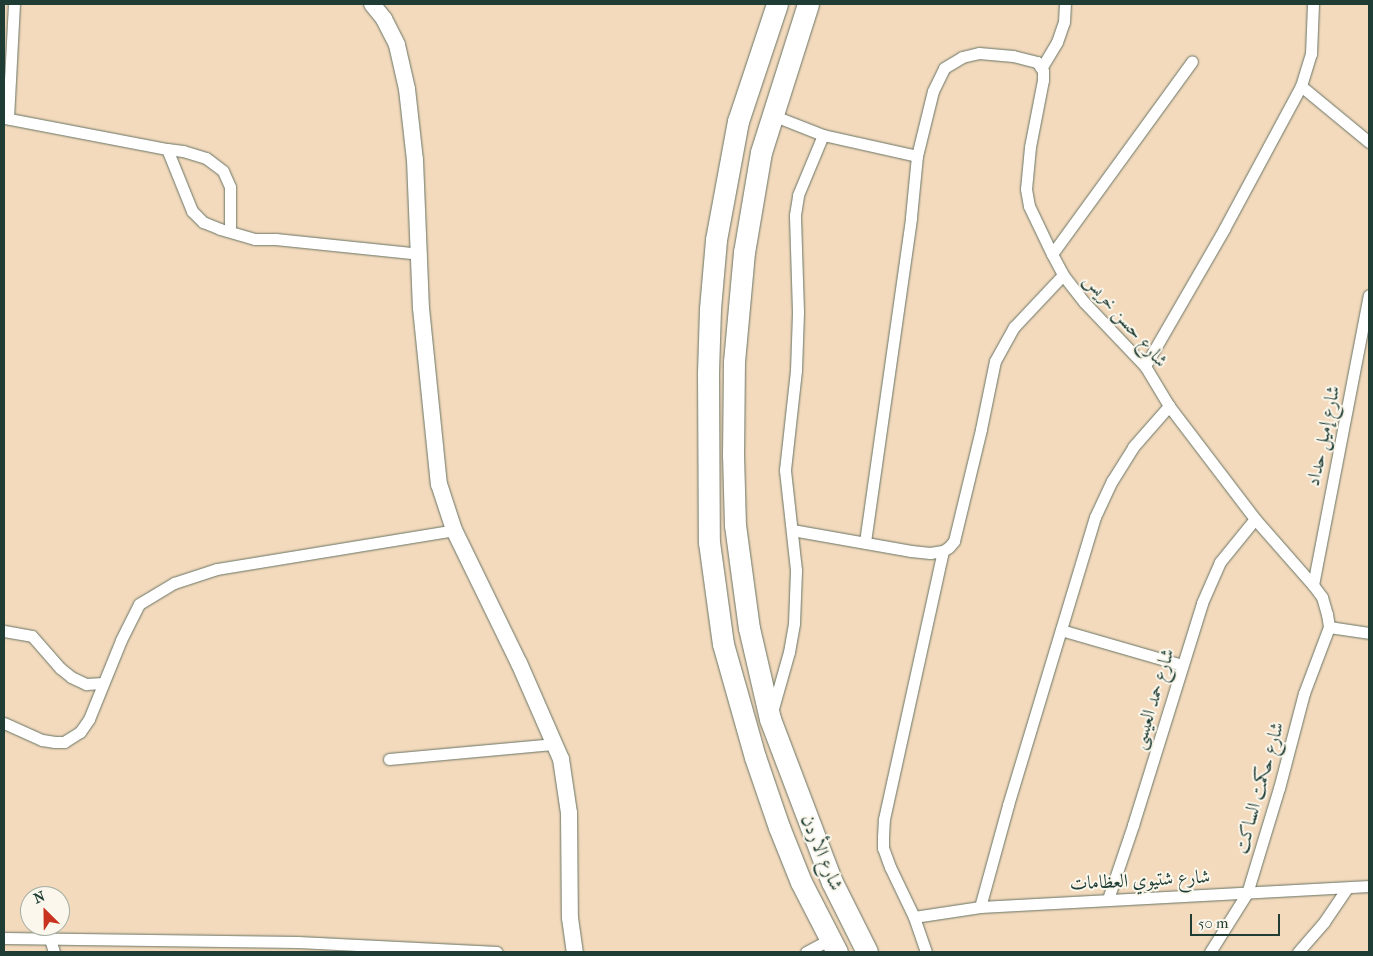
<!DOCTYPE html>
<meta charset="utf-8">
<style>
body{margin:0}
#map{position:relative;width:1373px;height:956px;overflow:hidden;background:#f3dabd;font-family:"IM FELL French Canon",Amiri,serif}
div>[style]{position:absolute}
.roads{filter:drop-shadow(0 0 1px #697464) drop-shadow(0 0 1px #697464)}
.street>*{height:11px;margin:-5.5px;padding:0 5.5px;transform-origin:5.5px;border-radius:5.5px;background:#fff}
.secondary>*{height:16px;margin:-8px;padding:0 8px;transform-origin:8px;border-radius:8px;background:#fff}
.highway>*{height:21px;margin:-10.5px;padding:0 10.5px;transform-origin:10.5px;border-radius:10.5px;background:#fff}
span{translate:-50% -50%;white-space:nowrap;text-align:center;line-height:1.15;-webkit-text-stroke:4px #fbf7ec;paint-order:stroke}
.street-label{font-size:19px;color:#1f3d34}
.frame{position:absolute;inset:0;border:5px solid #1f3d34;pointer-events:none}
.north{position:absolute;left:20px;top:886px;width:50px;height:50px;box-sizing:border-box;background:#fbf7ec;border:1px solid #a3ada2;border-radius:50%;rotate:337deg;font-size:14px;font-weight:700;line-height:20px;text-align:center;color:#1f3d34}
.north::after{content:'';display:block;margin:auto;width:18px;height:22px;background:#c8321e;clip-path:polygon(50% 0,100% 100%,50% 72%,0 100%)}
.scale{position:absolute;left:1190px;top:914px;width:90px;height:22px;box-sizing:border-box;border:2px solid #1f3d34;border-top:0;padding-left:6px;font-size:15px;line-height:18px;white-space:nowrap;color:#1f3d34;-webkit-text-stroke:4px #fbf7ec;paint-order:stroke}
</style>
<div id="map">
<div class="roads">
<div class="street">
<i style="left:1042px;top:67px;width:29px;rotate:-59deg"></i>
<i style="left:1057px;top:42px;width:21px;rotate:-71deg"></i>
<i style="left:1064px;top:22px;width:18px;rotate:-87deg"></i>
<i style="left:1301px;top:86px;width:88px;rotate:39.5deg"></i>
<i style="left:772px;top:115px;width:55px;rotate:21.4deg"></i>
<i style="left:823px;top:135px;width:96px;rotate:12.6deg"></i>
<i style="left:4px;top:118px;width:166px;rotate:10.8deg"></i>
<i style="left:167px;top:149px;width:67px;rotate:68deg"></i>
<i style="left:192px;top:211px;width:16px;rotate:45deg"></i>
<i style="left:203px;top:222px;width:18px;rotate:22deg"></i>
<i style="left:220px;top:229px;width:36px;rotate:16deg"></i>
<i style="left:255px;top:239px;width:21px"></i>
<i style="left:276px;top:239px;width:145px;rotate:5.9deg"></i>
<i style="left:8px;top:118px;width:114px;rotate:-87deg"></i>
<i style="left:167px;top:149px;width:16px;rotate:7deg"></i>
<i style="left:183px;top:151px;width:24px;rotate:17deg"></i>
<i style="left:206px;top:158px;width:21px;rotate:37deg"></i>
<i style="left:223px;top:171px;width:17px;rotate:66deg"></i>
<i style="left:230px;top:187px;width:44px;rotate:90deg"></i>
<i style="left:1052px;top:254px;width:238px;rotate:-54deg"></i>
<i style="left:1145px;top:366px;width:158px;rotate:-60deg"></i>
<i style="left:1224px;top:229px;width:162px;rotate:-61.7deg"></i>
<i style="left:1301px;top:86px;width:34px;rotate:-73deg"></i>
<i style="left:1311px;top:54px;width:50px;rotate:-87.7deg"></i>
<i style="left:792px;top:530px;width:121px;rotate:10deg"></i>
<i style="left:911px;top:551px;width:19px;rotate:6deg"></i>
<i style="left:930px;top:553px;width:13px;rotate:-9deg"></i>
<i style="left:943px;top:551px;width:7px;rotate:-34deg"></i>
<i style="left:949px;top:547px;width:8px;rotate:-50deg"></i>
<i style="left:954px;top:541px;width:115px;rotate:-76.4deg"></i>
<i style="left:981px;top:429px;width:69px;rotate:-78.4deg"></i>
<i style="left:995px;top:361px;width:39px;rotate:-61deg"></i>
<i style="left:1014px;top:327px;width:71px;rotate:-46.7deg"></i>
<i style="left:865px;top:542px;width:328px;rotate:-81.9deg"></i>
<i style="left:911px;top:217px;width:61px;rotate:-84.4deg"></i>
<i style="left:917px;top:156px;width:67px;rotate:-76.2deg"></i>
<i style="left:933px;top:91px;width:25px;rotate:-64deg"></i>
<i style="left:944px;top:68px;width:21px;rotate:-31deg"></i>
<i style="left:962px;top:57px;width:17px;rotate:-13deg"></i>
<i style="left:979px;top:53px;width:34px;rotate:5deg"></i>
<i style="left:1013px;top:56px;width:25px;rotate:14deg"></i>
<i style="left:1037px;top:62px;width:11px;rotate:56deg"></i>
<i style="left:1043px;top:71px;width:9px;rotate:90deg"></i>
<i style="left:1043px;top:80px;width:68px;rotate:101deg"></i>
<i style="left:1030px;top:147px;width:42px;rotate:95.4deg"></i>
<i style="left:1026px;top:189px;width:17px;rotate:80deg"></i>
<i style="left:1029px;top:206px;width:53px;rotate:64.4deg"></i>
<i style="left:1052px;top:254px;width:24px;rotate:62deg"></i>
<i style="left:1063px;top:275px;width:34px;rotate:52deg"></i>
<i style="left:1084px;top:302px;width:88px;rotate:46.4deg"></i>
<i style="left:1145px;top:366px;width:47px;rotate:59deg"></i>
<i style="left:1169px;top:406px;width:142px;rotate:52.7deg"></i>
<i style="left:1255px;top:519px;width:88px;rotate:48.7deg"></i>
<i style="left:1313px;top:585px;width:15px;rotate:53deg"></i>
<i style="left:1322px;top:597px;width:18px;rotate:74deg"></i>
<i style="left:1327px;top:614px;width:13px;rotate:81deg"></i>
<i style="left:1329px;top:627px;width:71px;rotate:110.7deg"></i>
<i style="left:1304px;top:693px;width:98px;rotate:104.7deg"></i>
<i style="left:1279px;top:788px;width:110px;rotate:106.9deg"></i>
<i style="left:1247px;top:893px;width:70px;rotate:122.1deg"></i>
<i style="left:1313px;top:585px;width:295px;rotate:-79.1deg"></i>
<i style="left:1329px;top:627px;width:40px;rotate:8.5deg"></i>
<i style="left:1061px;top:630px;width:126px;rotate:16.1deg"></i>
<i style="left:4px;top:631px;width:28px;rotate:10deg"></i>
<i style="left:32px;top:636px;width:43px;rotate:48.8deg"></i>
<i style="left:60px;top:668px;width:14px;rotate:39deg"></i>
<i style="left:71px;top:677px;width:17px;rotate:25deg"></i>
<i style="left:86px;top:684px;width:17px;rotate:-3deg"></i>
<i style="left:772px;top:712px;width:62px;rotate:-74.2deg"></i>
<i style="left:789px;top:652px;width:29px;rotate:-80deg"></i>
<i style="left:794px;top:623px;width:53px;rotate:-87.8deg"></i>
<i style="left:796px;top:570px;width:101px;rotate:-96.3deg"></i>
<i style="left:785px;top:470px;width:101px;rotate:-83.7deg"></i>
<i style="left:796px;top:370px;width:58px;rotate:-88deg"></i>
<i style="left:798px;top:312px;width:97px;rotate:-91.8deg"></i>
<i style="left:795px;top:215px;width:20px;rotate:-81deg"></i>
<i style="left:798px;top:195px;width:65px;rotate:-67.4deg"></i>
<i style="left:4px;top:723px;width:42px;rotate:24.1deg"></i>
<i style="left:42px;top:740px;width:13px;rotate:9deg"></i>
<i style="left:55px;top:742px;width:9px"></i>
<i style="left:64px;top:742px;width:19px;rotate:-32deg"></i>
<i style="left:80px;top:732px;width:16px;rotate:-55deg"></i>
<i style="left:89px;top:719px;width:85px;rotate:-67.9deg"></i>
<i style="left:121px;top:640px;width:40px;rotate:-63.4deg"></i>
<i style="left:139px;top:604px;width:41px;rotate:-31deg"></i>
<i style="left:174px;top:583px;width:45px;rotate:-18deg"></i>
<i style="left:217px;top:569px;width:240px;rotate:-9.3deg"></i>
<i style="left:389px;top:759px;width:167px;rotate:-5.2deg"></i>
<i style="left:1108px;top:899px;width:78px;rotate:-71.3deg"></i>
<i style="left:1133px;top:825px;width:232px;rotate:-72.7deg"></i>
<i style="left:1202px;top:603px;width:45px;rotate:-66.3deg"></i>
<i style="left:1220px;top:562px;width:55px;rotate:-50.9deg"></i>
<i style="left:980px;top:907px;width:106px;rotate:-74.6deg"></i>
<i style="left:1008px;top:805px;width:301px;rotate:-73.2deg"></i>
<i style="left:1095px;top:517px;width:40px;rotate:-65deg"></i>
<i style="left:1112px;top:481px;width:40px;rotate:-58deg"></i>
<i style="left:1133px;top:447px;width:55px;rotate:-48.7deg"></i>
<i style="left:914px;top:917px;width:67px;rotate:-8.6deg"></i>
<i style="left:980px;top:907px;width:390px;rotate:-3.1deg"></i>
<i style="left:4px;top:938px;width:294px;rotate:0.8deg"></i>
<i style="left:298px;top:942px;width:199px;rotate:2.9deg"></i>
<i style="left:50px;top:939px;width:14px;rotate:73deg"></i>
<i style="left:806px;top:952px;width:27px;rotate:-28deg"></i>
<i style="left:926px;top:952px;width:37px;rotate:-109deg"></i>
<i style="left:914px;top:917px;width:55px;rotate:-115.6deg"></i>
<i style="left:890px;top:867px;width:20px;rotate:-110deg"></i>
<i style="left:883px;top:848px;width:11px;rotate:-90deg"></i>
<i style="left:883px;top:837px;width:18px;rotate:-87deg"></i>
<i style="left:884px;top:819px;width:274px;rotate:-77.6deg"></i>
<i style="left:1298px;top:952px;width:40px;rotate:-49deg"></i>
<i style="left:1324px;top:922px;width:41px;rotate:-55.9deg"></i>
</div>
<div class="secondary">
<i style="left:372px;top:4px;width:19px;rotate:51deg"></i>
<i style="left:384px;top:19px;width:29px;rotate:63deg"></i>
<i style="left:397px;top:45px;width:45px;rotate:77.2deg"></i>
<i style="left:407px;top:89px;width:71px;rotate:83.6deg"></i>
<i style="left:415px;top:160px;width:148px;rotate:87.7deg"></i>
<i style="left:421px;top:308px;width:177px;rotate:84.2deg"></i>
<i style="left:439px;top:484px;width:48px;rotate:71.9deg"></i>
<i style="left:454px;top:530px;width:148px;rotate:64deg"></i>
<i style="left:519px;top:663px;width:105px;rotate:66.4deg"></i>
<i style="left:561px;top:759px;width:55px;rotate:81.6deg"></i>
<i style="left:569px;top:813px;width:105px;rotate:89.5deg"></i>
<i style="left:570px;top:918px;width:34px;rotate:82deg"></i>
</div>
<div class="highway">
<i style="left:777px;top:4px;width:123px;rotate:108.4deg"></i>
<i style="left:738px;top:121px;width:121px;rotate:100.5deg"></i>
<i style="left:716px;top:240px;width:69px;rotate:95deg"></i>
<i style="left:710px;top:309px;width:65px;rotate:91.8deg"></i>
<i style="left:708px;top:374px;width:168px;rotate:89.7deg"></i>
<i style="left:709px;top:542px;width:103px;rotate:82.2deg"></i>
<i style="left:723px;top:644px;width:117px;rotate:74.2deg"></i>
<i style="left:755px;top:757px;width:74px;rotate:71.1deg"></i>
<i style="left:779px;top:827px;width:59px;rotate:68.2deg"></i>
<i style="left:801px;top:882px;width:79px;rotate:62.8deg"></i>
<i style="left:808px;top:4px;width:155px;rotate:107.6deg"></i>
<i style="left:761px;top:152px;width:101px;rotate:99.6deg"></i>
<i style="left:744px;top:252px;width:109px;rotate:95.2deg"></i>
<i style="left:734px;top:361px;width:93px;rotate:90.6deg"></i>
<i style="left:733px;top:454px;width:71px;rotate:88.4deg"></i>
<i style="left:735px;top:525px;width:104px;rotate:82.3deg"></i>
<i style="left:749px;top:628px;width:93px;rotate:77deg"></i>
<i style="left:770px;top:719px;width:174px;rotate:69.2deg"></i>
<i style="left:832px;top:882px;width:78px;rotate:63.4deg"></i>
</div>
</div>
<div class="street-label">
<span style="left:1125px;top:321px;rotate:49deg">شارع حسن خريس</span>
<span style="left:1324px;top:436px;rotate:-78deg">شارع إميل حداد</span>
<span style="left:1154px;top:699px;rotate:-73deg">شارع حمد العيسى</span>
<span style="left:1260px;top:788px;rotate:-74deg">شارع حكمت الساكت</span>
<span style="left:821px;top:853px;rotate:67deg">شارع الأردن</span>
<span style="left:1140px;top:881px;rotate:-3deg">شارع شتيوي العظامات</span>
</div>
<div class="frame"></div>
<div class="north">N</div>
<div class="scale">50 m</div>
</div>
